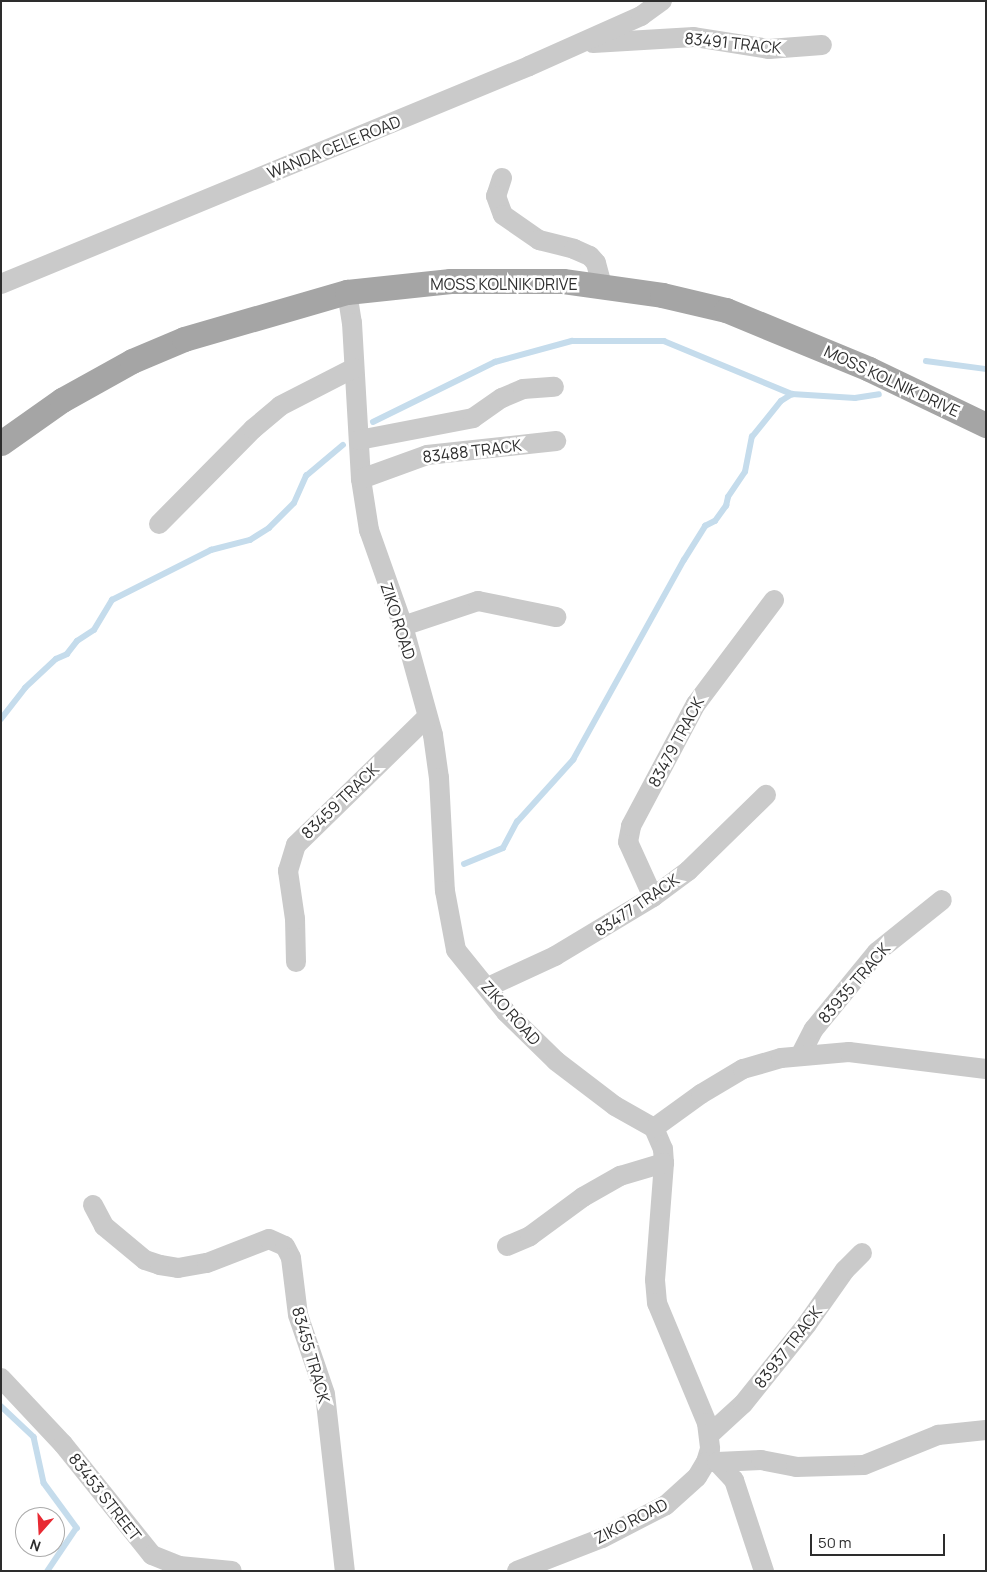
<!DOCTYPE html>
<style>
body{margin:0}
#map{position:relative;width:987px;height:1572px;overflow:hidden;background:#fff;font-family:Manrope,sans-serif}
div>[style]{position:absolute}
.stream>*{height:5.5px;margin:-2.75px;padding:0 2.75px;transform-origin:2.75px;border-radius:2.75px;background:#c5dcec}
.minor>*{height:20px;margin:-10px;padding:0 10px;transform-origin:10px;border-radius:10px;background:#cacaca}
.major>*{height:25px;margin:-12.5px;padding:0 12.5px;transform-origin:12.5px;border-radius:12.5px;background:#a5a5a5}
span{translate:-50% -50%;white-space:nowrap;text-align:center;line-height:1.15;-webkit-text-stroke:5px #fff;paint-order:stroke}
.street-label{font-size:16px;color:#2d2d2d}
.frame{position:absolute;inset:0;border:2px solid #2d2d2d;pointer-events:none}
.north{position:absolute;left:15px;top:1507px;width:50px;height:50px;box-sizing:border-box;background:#fff;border:1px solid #ababab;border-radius:50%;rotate:199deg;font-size:14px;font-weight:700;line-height:20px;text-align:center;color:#2d2d2d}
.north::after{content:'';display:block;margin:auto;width:18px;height:22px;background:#e82a33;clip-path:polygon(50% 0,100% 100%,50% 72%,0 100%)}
.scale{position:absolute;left:810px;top:1534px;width:135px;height:22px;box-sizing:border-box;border:2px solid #2d2d2d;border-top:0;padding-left:6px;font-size:15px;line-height:18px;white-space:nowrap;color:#2d2d2d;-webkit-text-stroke:4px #fff;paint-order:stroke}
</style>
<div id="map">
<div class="stream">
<i style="left:926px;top:361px;width:61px;rotate:7.6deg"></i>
<i style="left:373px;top:422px;width:136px;rotate:-26.2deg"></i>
<i style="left:495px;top:362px;width:80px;rotate:-15.3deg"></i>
<i style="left:572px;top:341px;width:92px"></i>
<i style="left:664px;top:341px;width:139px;rotate:22.5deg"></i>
<i style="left:792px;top:394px;width:63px;rotate:3.6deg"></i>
<i style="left:855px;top:398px;width:24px;rotate:-9deg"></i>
<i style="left:1px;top:719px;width:39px;rotate:-52deg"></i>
<i style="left:25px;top:688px;width:42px;rotate:-43.1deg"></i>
<i style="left:56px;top:659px;width:12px;rotate:-24deg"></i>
<i style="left:67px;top:654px;width:16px;rotate:-52deg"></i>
<i style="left:77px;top:641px;width:20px;rotate:-33deg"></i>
<i style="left:94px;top:630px;width:35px;rotate:-59deg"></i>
<i style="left:112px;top:600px;width:111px;rotate:-26.8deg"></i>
<i style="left:211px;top:550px;width:40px;rotate:-14.4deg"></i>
<i style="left:250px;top:540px;width:22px;rotate:-32deg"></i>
<i style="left:269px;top:528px;width:35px;rotate:-45deg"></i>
<i style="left:294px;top:503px;width:30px;rotate:-66deg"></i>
<i style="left:306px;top:476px;width:48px;rotate:-40deg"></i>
<i style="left:464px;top:864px;width:42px;rotate:-22.3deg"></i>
<i style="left:503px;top:848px;width:30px;rotate:-62deg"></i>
<i style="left:517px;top:822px;width:84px;rotate:-47.9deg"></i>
<i style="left:573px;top:760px;width:229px;rotate:-61deg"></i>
<i style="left:684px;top:560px;width:40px;rotate:-58deg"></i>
<i style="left:705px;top:526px;width:11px;rotate:-27deg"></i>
<i style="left:715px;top:521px;width:19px;rotate:-54deg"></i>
<i style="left:726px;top:506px;width:9px;rotate:-77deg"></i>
<i style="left:728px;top:497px;width:30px;rotate:-56deg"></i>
<i style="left:745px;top:472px;width:36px;rotate:-79deg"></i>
<i style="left:752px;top:437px;width:46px;rotate:-51.1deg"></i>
<i style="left:781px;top:401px;width:13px;rotate:-32deg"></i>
<i style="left:1px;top:1406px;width:45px;rotate:43.2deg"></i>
<i style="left:34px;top:1437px;width:47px;rotate:77.7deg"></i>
<i style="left:44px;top:1483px;width:56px;rotate:53.7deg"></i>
<i style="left:77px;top:1528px;width:52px;rotate:124deg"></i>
</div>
<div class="minor">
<i style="left:593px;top:43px;width:101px;rotate:-3.4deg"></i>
<i style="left:694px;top:37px;width:76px;rotate:9.1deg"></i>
<i style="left:769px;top:49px;width:53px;rotate:-4.3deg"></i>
<i style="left:502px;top:178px;width:19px;rotate:108deg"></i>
<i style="left:496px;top:196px;width:20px;rotate:70deg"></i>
<i style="left:503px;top:215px;width:44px;rotate:34.8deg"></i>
<i style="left:539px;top:240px;width:36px;rotate:14deg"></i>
<i style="left:574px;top:249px;width:17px;rotate:24deg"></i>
<i style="left:590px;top:256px;width:9px;rotate:49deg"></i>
<i style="left:596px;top:263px;width:24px;rotate:75deg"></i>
<i style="left:1px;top:284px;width:571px;rotate:-22.43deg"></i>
<i style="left:529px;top:66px;width:123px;rotate:-24.1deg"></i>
<i style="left:641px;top:16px;width:26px;rotate:-36deg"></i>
<i style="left:347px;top:292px;width:31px;rotate:81deg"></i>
<i style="left:352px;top:323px;width:156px;rotate:86.7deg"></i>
<i style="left:361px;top:479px;width:52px;rotate:81.1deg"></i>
<i style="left:369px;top:530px;width:102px;rotate:70.5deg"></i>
<i style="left:403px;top:626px;width:113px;rotate:74.6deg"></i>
<i style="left:433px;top:735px;width:43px;rotate:82.1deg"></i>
<i style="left:439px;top:778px;width:113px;rotate:87deg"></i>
<i style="left:445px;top:891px;width:60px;rotate:79.4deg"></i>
<i style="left:456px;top:950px;width:80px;rotate:51.1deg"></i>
<i style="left:506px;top:1012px;width:70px;rotate:44.4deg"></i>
<i style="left:556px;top:1061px;width:74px;rotate:37.3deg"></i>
<i style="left:615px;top:1106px;width:45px;rotate:29.4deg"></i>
<i style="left:654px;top:1128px;width:23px;rotate:67deg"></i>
<i style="left:663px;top:1149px;width:14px;rotate:86deg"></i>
<i style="left:664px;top:1163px;width:117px;rotate:94.4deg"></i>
<i style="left:655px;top:1280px;width:23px;rotate:85deg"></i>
<i style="left:657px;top:1303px;width:130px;rotate:67.4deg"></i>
<i style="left:707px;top:1423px;width:26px;rotate:83deg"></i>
<i style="left:710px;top:1449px;width:14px;rotate:107deg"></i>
<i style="left:706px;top:1462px;width:17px;rotate:121deg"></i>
<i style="left:697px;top:1477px;width:42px;rotate:137.9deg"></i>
<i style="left:666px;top:1505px;width:72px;rotate:152.7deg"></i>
<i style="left:602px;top:1538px;width:91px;rotate:158.8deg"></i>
<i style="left:359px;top:440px;width:116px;rotate:-10.9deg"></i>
<i style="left:473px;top:418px;width:35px;rotate:-35deg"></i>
<i style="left:502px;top:398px;width:23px;rotate:-23deg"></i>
<i style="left:523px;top:389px;width:31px;rotate:-4deg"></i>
<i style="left:361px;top:479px;width:70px;rotate:-20deg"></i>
<i style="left:427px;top:455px;width:130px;rotate:-6.2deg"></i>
<i style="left:159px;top:524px;width:134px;rotate:-45.3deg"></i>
<i style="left:253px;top:429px;width:35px;rotate:-40deg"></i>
<i style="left:280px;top:406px;width:83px;rotate:-27.2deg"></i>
<i style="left:403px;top:626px;width:79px;rotate:-18.4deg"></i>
<i style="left:478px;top:601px;width:80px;rotate:11.6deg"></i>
<i style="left:653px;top:897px;width:60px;rotate:-114.4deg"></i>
<i style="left:628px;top:842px;width:16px;rotate:-79deg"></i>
<i style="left:631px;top:826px;width:138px;rotate:-62deg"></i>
<i style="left:696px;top:704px;width:130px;rotate:-53.1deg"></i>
<i style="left:296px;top:962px;width:43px;rotate:-91.3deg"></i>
<i style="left:295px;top:919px;width:49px;rotate:-98.3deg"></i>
<i style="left:288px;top:871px;width:27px;rotate:-73deg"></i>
<i style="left:296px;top:845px;width:183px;rotate:-44.3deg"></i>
<i style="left:488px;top:987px;width:74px;rotate:-24.8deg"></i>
<i style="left:555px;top:956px;width:114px;rotate:-31deg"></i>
<i style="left:653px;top:897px;width:44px;rotate:-36.6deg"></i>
<i style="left:688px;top:871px;width:109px;rotate:-44.3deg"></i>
<i style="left:800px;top:1056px;width:30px;rotate:-63deg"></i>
<i style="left:814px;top:1029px;width:99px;rotate:-50.7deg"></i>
<i style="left:877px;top:952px;width:83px;rotate:-38.7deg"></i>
<i style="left:654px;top:1128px;width:58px;rotate:-35.9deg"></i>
<i style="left:701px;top:1094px;width:49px;rotate:-30.8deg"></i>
<i style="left:743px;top:1069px;width:40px;rotate:-16deg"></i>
<i style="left:781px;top:1058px;width:68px;rotate:-5deg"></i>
<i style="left:849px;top:1052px;width:138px;rotate:7.1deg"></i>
<i style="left:93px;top:1205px;width:24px;rotate:62deg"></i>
<i style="left:104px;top:1226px;width:53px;rotate:39.7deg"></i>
<i style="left:145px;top:1260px;width:16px;rotate:18deg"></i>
<i style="left:160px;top:1265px;width:18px;rotate:9deg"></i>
<i style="left:178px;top:1268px;width:29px;rotate:-10deg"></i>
<i style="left:207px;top:1263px;width:66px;rotate:-21.2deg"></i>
<i style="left:269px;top:1239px;width:17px;rotate:24deg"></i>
<i style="left:285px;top:1246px;width:13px;rotate:63deg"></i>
<i style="left:291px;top:1258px;width:57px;rotate:83deg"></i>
<i style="left:298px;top:1315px;width:83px;rotate:71.1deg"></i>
<i style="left:325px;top:1394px;width:178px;rotate:83.6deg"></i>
<i style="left:507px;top:1246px;width:25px;rotate:-23deg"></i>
<i style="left:530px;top:1236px;width:66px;rotate:-36.3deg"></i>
<i style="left:583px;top:1197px;width:43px;rotate:-29.6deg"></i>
<i style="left:620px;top:1176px;width:46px;rotate:-16.5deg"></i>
<i style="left:1px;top:1378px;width:91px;rotate:46.8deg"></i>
<i style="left:63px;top:1444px;width:142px;rotate:51.3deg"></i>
<i style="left:152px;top:1555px;width:29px;rotate:22deg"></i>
<i style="left:179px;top:1566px;width:53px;rotate:5.4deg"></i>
<i style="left:709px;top:1435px;width:46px;rotate:-42.4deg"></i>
<i style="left:743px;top:1404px;width:102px;rotate:-51.3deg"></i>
<i style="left:807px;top:1324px;width:66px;rotate:-54.9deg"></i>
<i style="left:845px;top:1270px;width:24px;rotate:-45deg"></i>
<i style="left:708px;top:1462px;width:9px"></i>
<i style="left:717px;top:1462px;width:25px;rotate:47deg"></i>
<i style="left:734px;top:1480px;width:96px;rotate:71.8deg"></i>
<i style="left:717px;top:1462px;width:44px;rotate:-2.6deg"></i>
<i style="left:761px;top:1460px;width:36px;rotate:11deg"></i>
<i style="left:796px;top:1467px;width:68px;rotate:-1.7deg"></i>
<i style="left:864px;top:1465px;width:80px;rotate:-22.1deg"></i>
<i style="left:938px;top:1435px;width:48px;rotate:-5.9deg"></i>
</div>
<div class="major">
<i style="left:1px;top:443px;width:75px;rotate:-35.2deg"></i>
<i style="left:62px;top:400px;width:80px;rotate:-29.1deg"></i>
<i style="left:132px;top:361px;width:56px;rotate:-22.9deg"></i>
<i style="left:184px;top:339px;width:170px;rotate:-16.1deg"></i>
<i style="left:347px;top:292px;width:104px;rotate:-6.1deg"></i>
<i style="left:450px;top:281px;width:113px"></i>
<i style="left:563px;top:281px;width:100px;rotate:8deg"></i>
<i style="left:662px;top:295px;width:66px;rotate:13.2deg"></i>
<i style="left:726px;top:310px;width:155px;rotate:22.4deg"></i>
<i style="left:869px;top:369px;width:130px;rotate:25.6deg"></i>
</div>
<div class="street-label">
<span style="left:733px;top:43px;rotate:6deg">83491 TRACK</span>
<span style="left:334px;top:147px;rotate:-22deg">WANDA CELE ROAD</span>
<span style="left:504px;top:284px">MOSS KOLNIK DRIVE</span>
<span style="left:892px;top:381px;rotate:25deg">MOSS KOLNIK DRIVE</span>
<span style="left:472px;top:451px;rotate:-7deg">83488 TRACK</span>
<span style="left:398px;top:621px;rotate:72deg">ZIKO ROAD</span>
<span style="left:676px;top:742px;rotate:-62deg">83479 TRACK</span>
<span style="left:340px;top:801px;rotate:-44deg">83459 TRACK</span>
<span style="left:637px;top:905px;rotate:-34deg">83477 TRACK</span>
<span style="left:854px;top:983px;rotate:-49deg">83935 TRACK</span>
<span style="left:511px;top:1013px;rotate:48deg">ZIKO ROAD</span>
<span style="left:788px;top:1347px;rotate:-52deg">83937 TRACK</span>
<span style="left:311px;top:1355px;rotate:74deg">83455 TRACK</span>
<span style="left:105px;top:1497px;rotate:52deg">83453 STREET</span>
<span style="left:631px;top:1521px;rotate:-27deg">ZIKO ROAD</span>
</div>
<div class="frame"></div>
<div class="north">N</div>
<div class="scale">50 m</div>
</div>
